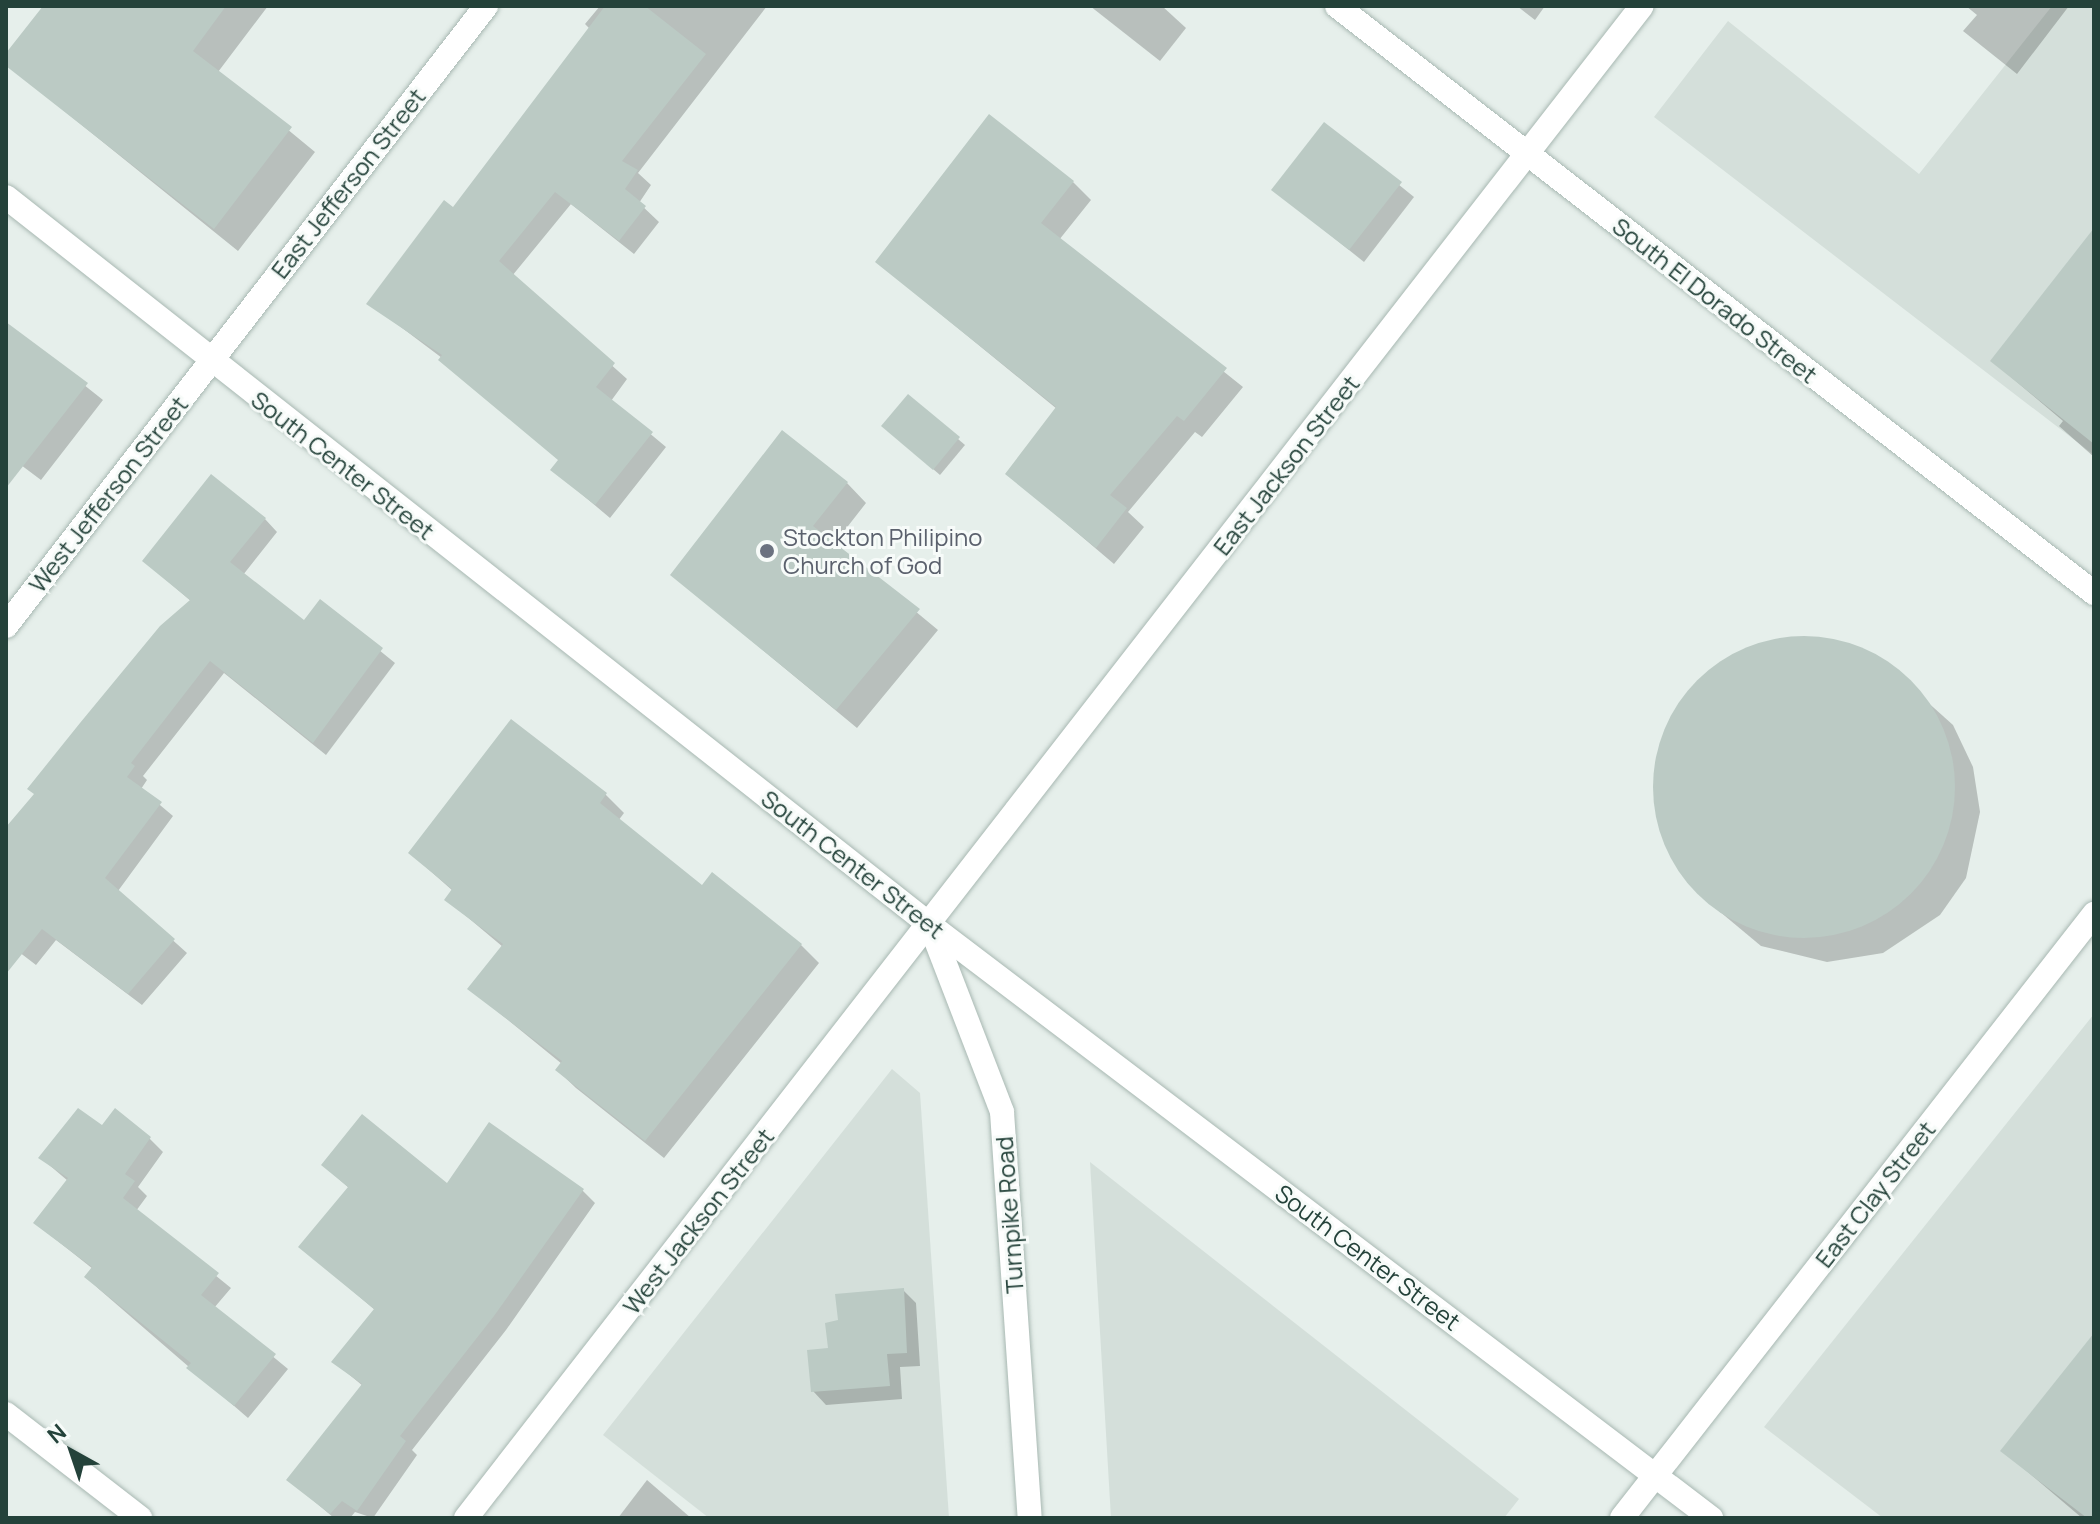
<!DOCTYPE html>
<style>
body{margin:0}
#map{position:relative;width:2100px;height:1524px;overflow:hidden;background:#e6efeb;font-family:Manrope,sans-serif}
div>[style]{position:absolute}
.built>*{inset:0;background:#d4dfda}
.shadow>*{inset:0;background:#0003}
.building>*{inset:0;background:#bbcac4}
.round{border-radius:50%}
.roads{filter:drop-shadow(0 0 2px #a8b8b2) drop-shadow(0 0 2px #a8b8b2)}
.minor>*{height:24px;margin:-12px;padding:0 12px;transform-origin:12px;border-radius:12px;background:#fff}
.secondary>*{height:24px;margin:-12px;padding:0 12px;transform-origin:12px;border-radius:12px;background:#fff}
.dots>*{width:22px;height:22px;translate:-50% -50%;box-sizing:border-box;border:4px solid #f7fbf9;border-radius:50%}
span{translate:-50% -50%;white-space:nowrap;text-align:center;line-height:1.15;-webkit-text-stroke:6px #f7fbf9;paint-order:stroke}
.street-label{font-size:24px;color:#24423a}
.worship-label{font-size:24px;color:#5b616d}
.left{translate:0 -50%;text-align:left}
.frame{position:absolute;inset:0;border:8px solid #24423a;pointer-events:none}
.north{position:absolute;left:32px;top:1412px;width:80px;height:80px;-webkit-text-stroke:6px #f7fbf9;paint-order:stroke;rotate:320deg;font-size:22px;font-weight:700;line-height:32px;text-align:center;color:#24423a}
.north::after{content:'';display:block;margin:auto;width:28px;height:36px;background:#24423a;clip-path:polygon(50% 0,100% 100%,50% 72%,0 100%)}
</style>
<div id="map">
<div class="built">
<i style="clip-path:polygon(2052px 6px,2094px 6px,2094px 455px,1654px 117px,1728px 21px,1919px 174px)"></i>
<i style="clip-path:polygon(2094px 1014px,2094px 1518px,1883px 1518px,1764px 1427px)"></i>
<i style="clip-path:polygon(892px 1069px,920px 1093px,949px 1518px,709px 1518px,603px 1435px)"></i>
<i style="clip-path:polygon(1090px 1162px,1519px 1499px,1504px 1518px,1111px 1518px)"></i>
</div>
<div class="shadow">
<i style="clip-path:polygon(45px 6px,268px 6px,218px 72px,315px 152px,238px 251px,6px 64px,6px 56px)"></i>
<i style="clip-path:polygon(600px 6px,767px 6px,638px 173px,651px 185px,639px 203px,659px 222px,634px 254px,571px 204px,512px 276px,627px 379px,611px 401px,666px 447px,610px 518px,553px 470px,560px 461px,442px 358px,369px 303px,454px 210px,590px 29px,585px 24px)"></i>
<i style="clip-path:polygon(1090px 6px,1162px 6px,1186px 28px,1160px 61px)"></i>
<i style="clip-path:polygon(1517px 6px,1545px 6px,1535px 20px)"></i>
<i style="clip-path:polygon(1966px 6px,2069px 6px,2017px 74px,1963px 31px,1977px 15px)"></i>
<i style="clip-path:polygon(1325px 125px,1414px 197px,1364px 262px,1274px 190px)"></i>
<i style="clip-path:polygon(1073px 182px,1091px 200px,1059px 240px,1243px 387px,1202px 437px,1195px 432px,1128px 512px,1144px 527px,1114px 564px,1008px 474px,1057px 409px,877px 262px)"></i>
<i style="clip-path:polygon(2094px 270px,2094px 457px,2059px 426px,2063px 421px,1992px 361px)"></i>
<i style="clip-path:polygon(6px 323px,103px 400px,41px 480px,17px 462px,6px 476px)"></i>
<i style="clip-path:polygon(909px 397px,965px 445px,940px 475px,890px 432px)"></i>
<i style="clip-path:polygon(847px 483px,866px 503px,834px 544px,938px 630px,857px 728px,672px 575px)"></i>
<i style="clip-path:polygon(265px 519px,277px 532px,243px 575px,304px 622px,320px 602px,395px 663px,326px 755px,224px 673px,143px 776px,147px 780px,141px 789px,173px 816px,118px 891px,187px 953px,142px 1005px,56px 940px,36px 965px,6px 942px,6px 830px,192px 602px,144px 561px)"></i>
<i style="clip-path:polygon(1832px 640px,1875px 655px,1953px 725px,1973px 767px,1980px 812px,1966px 878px,1940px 915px,1883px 953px,1827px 962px,1761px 946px,1707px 901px,1684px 876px,1661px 831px,1655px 781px,1660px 747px,1673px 716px,1704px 676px,1765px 643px)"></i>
<i style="clip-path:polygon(511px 722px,606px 795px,624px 813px,618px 821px,703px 887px,801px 945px,819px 963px,664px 1158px,576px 1088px,557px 1070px,562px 1064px,470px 989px,503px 947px,447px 900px,453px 891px,410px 853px)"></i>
<i style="clip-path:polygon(103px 1128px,149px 1138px,163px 1152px,138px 1187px,147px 1196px,136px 1211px,231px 1288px,214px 1308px,288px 1369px,248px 1418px,100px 1290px,86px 1277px,93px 1269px,35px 1223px,68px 1181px,41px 1158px)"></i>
<i style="clip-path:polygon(323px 1165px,447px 1186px,582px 1190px,595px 1203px,506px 1330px,412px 1450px,417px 1455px,373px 1518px,355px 1512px,350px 1518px,334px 1518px,289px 1480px,363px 1386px,334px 1362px,375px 1310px,301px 1247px,349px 1188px)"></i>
<i style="clip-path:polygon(903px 1290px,916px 1303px,920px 1366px,900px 1367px,902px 1399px,826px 1405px,813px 1391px,840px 1322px)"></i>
<i style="clip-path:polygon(2094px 1336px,2094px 1518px,2082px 1518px,2003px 1451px)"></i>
<i style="clip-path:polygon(647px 1480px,691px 1518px,618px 1518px)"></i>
</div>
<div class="building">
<i style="clip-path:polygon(43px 6px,226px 6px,193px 51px,292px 127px,214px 229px,6px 66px,6px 53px)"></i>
<i style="clip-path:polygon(605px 6px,645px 6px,706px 54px,622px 161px,638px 170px,625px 189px,646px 206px,619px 241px,555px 192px,499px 261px,615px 363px,596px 387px,653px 432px,595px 505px,550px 470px,558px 460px,438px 360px,442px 355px,366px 304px,444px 200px,453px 207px)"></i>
<i style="clip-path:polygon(989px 114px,1074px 181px,1041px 223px,1227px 368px,1184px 421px,1177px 416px,1110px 495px,1127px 508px,1096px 548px,1005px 474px,1056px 407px,875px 262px)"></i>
<i style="clip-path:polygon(1324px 122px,1402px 182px,1349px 250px,1271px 190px)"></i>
<i style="clip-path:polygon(2094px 228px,2094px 444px,1990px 361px)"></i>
<i style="clip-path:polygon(6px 322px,88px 383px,6px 488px)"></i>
<i style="clip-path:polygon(908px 394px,960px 437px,933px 470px,881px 426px)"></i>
<i style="clip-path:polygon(782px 430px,848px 482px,813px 526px,920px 609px,836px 710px,670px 575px)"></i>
<i style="clip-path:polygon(211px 474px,266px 518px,230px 562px,304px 620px,320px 599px,383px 648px,313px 743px,210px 661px,131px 763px,135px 766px,127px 777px,162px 802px,105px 878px,175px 939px,128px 994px,42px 929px,6px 974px,6px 827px,34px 794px,27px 789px,80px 723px,160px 626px,190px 600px,142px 561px)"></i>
<i class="round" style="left:1653px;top:636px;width:302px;height:302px"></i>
<i style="clip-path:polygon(511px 719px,607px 793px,600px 803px,702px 885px,712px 872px,802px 944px,645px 1141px,555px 1070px,562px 1061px,467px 989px,503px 944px,444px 900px,452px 889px,408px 853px)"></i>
<i style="clip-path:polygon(78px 1108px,102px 1125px,115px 1108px,151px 1137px,125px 1174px,135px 1181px,123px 1198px,219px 1273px,201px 1295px,276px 1354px,234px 1406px,186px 1368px,191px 1363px,84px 1277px,92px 1267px,33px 1223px,68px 1178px,38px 1158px)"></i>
<i style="clip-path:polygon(362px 1114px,447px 1183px,489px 1122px,584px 1189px,494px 1316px,400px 1436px,406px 1441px,357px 1511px,342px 1501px,330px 1514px,286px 1480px,362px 1384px,331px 1362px,374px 1309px,298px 1247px,348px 1187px,321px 1165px)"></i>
<i style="clip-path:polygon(904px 1288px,907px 1353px,887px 1354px,890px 1386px,811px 1392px,807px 1350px,828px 1348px,825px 1323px,838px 1320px,835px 1294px)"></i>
<i style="clip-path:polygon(2094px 1333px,2094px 1518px,2087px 1518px,2000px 1451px)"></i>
</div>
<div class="roads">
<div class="minor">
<i style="left:6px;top:626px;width:784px;rotate:-52.25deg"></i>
<i style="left:930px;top:925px;width:200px;rotate:68.9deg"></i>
<i style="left:1002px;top:1112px;width:407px;rotate:86.1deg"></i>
<i style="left:6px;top:1414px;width:170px;rotate:37.8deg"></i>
<i style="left:466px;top:1518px;width:1915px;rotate:-52.13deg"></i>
<i style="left:1622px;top:1518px;width:767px;rotate:-51.99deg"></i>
</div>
<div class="secondary">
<i style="left:1337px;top:6px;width:958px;rotate:37.79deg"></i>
<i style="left:6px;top:197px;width:1176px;rotate:38.23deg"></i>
<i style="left:930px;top:925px;width:981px;rotate:37.21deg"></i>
</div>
</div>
<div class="dots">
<i style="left:767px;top:551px;background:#6b7280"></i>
</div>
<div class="street-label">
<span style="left:348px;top:183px;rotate:-52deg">East Jefferson Street</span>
<span style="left:1715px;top:300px;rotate:38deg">South El Dorado Street</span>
<span style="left:343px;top:465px;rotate:38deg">South Center Street</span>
<span style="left:1286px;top:465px;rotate:-52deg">East Jackson Street</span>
<span style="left:108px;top:494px;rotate:-52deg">West Jefferson Street</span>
<span style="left:853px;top:864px;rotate:38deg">South Center Street</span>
<span style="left:1875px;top:1194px;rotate:-52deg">East Clay Street</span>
<span style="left:1009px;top:1215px;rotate:-94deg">Turnpike Road</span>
<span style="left:698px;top:1221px;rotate:-52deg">West Jackson Street</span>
<span style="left:1368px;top:1257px;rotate:37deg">South Center Street</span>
</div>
<div class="worship-label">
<span class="left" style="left:783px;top:551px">Stockton Philipino<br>Church of God</span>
</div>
<div class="frame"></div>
<div class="north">N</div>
</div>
